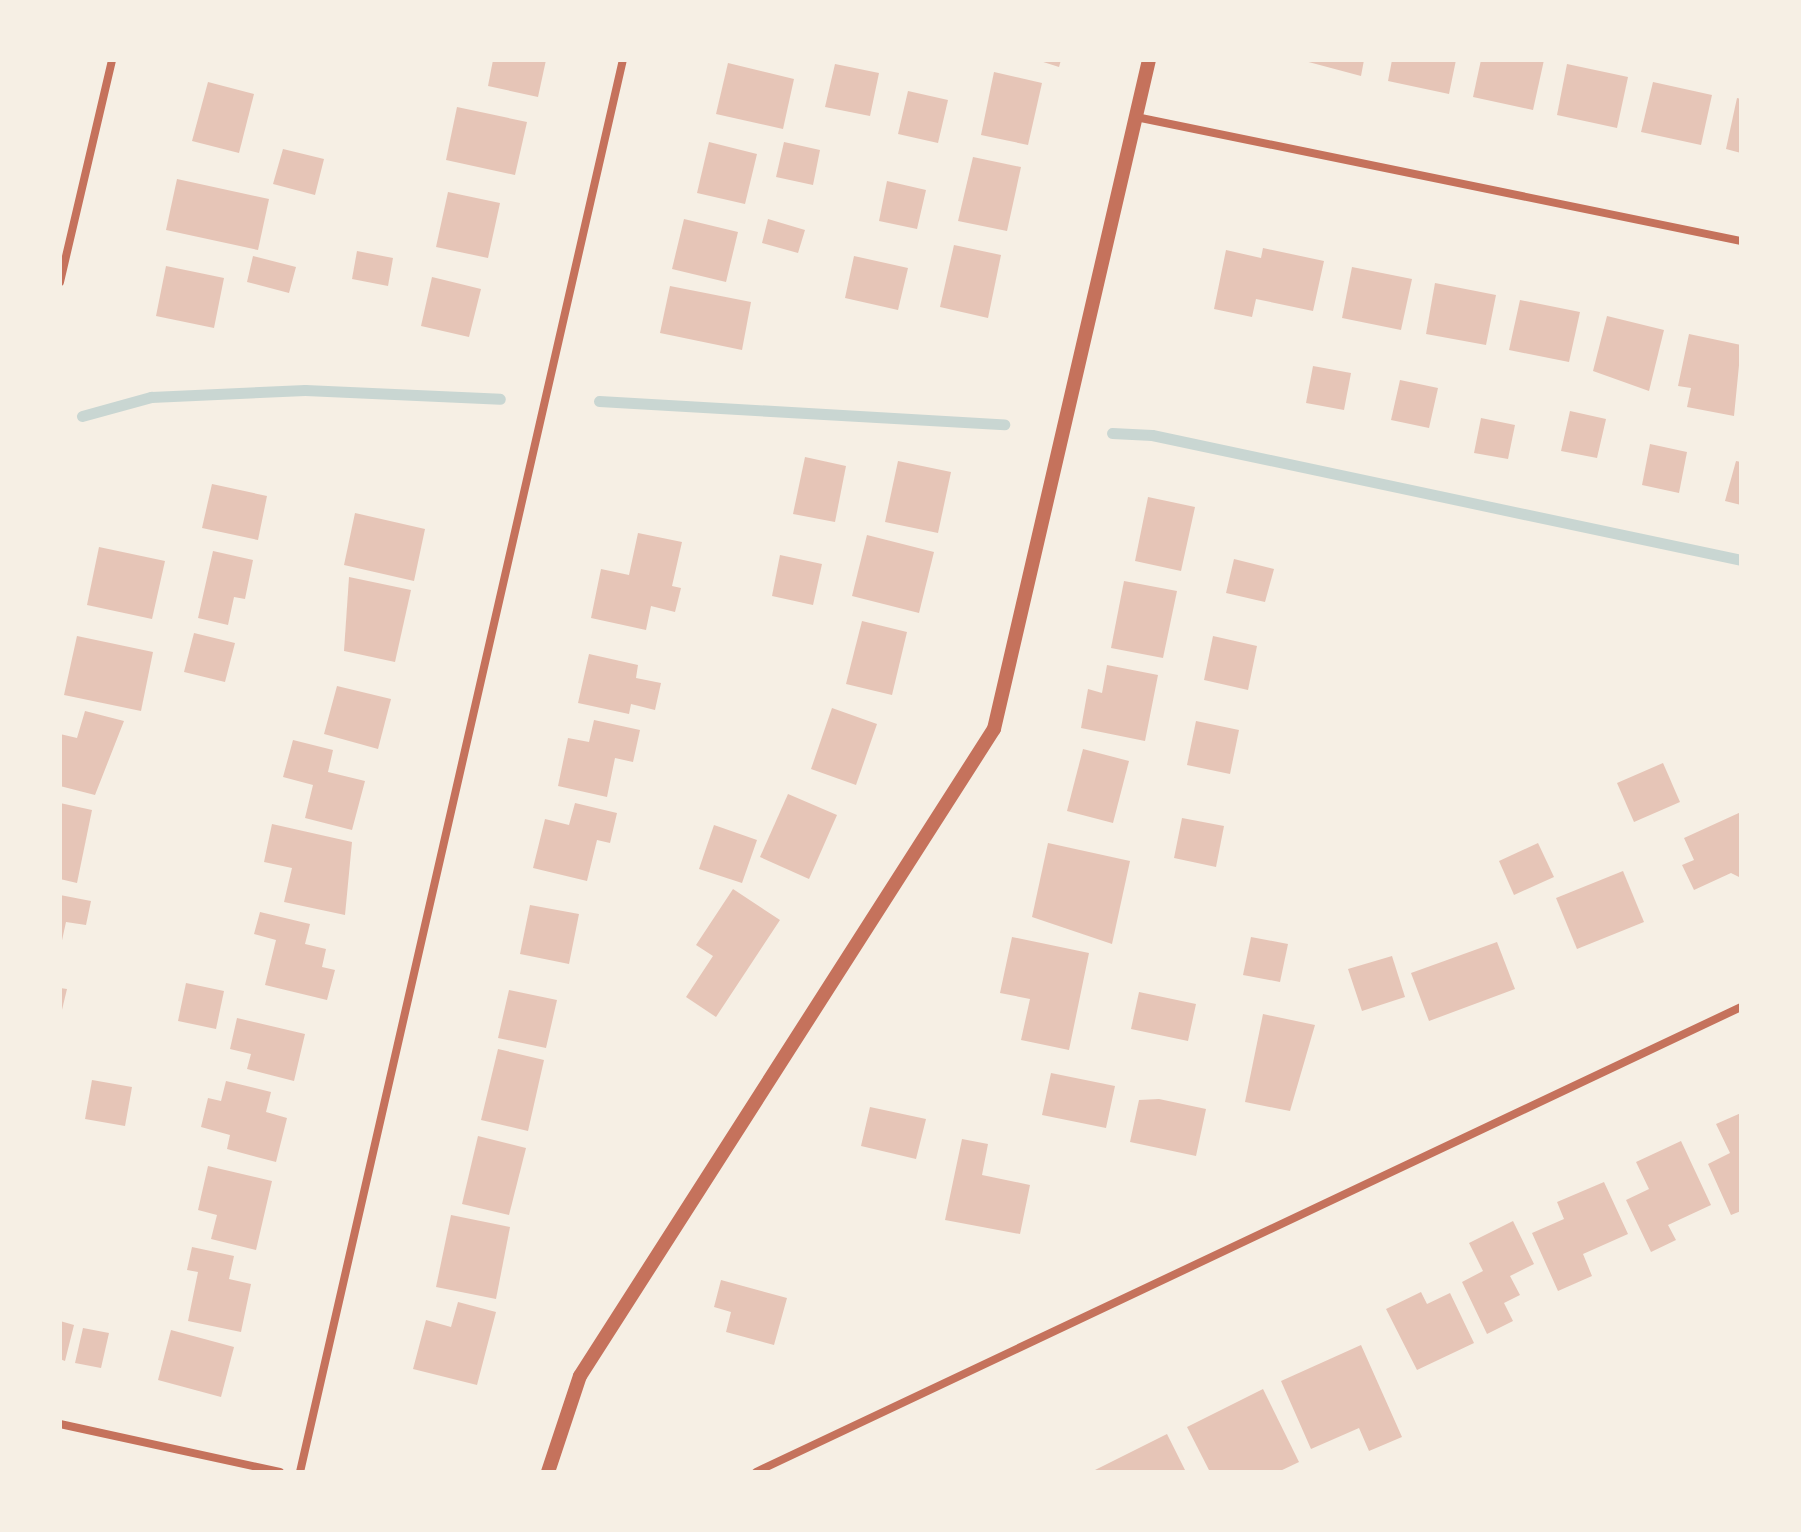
<!DOCTYPE html>
<style>
body{margin:0}
#map{position:relative;width:1801px;height:1532px;overflow:hidden;background:#f6efe4;font-family:Spectral,serif}
div>[style]{position:absolute}
.stream>*{height:11px;margin:-5.5px;padding:0 5.5px;transform-origin:5.5px;border-radius:5.5px;background:#c9d6d2}
.building>*{inset:0;background:#e6c5b7}
.minor>*{height:8px;margin:-4px;padding:0 4px;transform-origin:4px;border-radius:4px;background:#c5725c}
.tertiary>*{height:14px;margin:-7px;padding:0 7px;transform-origin:7px;border-radius:7px;background:#c5725c}
span{translate:-50% -50%;white-space:nowrap;text-align:center;line-height:1.15;-webkit-text-stroke:8px #f6efe4;paint-order:stroke}
.frame{position:absolute;inset:0;border:62px solid #f6efe4;pointer-events:none}
</style>
<div id="map">
<div class="stream">
<i style="left:599px;top:401px;width:406px;rotate:3.3deg"></i>
<i style="left:82px;top:416px;width:72px;rotate:-15.4deg"></i>
<i style="left:151px;top:397px;width:154px;rotate:-2.6deg"></i>
<i style="left:305px;top:390px;width:195px;rotate:2.6deg"></i>
<i style="left:1112px;top:433px;width:40px;rotate:2.9deg"></i>
<i style="left:1152px;top:435px;width:602px;rotate:11.98deg"></i>
</div>
<div class="building">
<i style="clip-path:polygon(493px 60px,546px 60px,538px 97px,488px 86px)"></i>
<i style="clip-path:polygon(1037px 60px,1061px 60px,1059px 67px)"></i>
<i style="clip-path:polygon(1301px 60px,1364px 60px,1361px 76px)"></i>
<i style="clip-path:polygon(1392px 60px,1456px 60px,1449px 94px,1388px 81px)"></i>
<i style="clip-path:polygon(1481px 60px,1544px 60px,1533px 110px,1473px 97px)"></i>
<i style="clip-path:polygon(728px 63px,794px 79px,783px 129px,716px 114px)"></i>
<i style="clip-path:polygon(835px 64px,879px 73px,870px 116px,825px 107px)"></i>
<i style="clip-path:polygon(1567px 64px,1628px 77px,1617px 128px,1557px 115px)"></i>
<i style="clip-path:polygon(994px 72px,1042px 83px,1028px 145px,981px 135px)"></i>
<i style="clip-path:polygon(208px 82px,254px 94px,239px 153px,192px 141px)"></i>
<i style="clip-path:polygon(1653px 82px,1712px 95px,1701px 145px,1641px 132px)"></i>
<i style="clip-path:polygon(908px 91px,948px 100px,938px 143px,898px 134px)"></i>
<i style="clip-path:polygon(1737px 98px,1741px 99px,1741px 153px,1726px 149px)"></i>
<i style="clip-path:polygon(457px 107px,527px 122px,515px 175px,446px 160px)"></i>
<i style="clip-path:polygon(709px 142px,757px 154px,745px 204px,697px 193px)"></i>
<i style="clip-path:polygon(784px 142px,820px 150px,813px 185px,776px 177px)"></i>
<i style="clip-path:polygon(283px 149px,324px 159px,315px 195px,273px 184px)"></i>
<i style="clip-path:polygon(973px 157px,1021px 167px,1007px 231px,958px 221px)"></i>
<i style="clip-path:polygon(177px 179px,269px 199px,258px 250px,166px 230px)"></i>
<i style="clip-path:polygon(887px 181px,926px 190px,917px 229px,879px 221px)"></i>
<i style="clip-path:polygon(448px 192px,500px 203px,488px 258px,436px 247px)"></i>
<i style="clip-path:polygon(684px 219px,738px 232px,726px 282px,672px 269px)"></i>
<i style="clip-path:polygon(768px 219px,805px 230px,798px 253px,762px 243px)"></i>
<i style="clip-path:polygon(954px 245px,1001px 255px,988px 318px,940px 307px)"></i>
<i style="clip-path:polygon(1263px 248px,1324px 261px,1313px 311px,1256px 299px,1252px 317px,1214px 309px,1226px 250px,1261px 258px)"></i>
<i style="clip-path:polygon(357px 251px,393px 258px,388px 286px,352px 279px)"></i>
<i style="clip-path:polygon(253px 256px,296px 267px,289px 293px,247px 282px)"></i>
<i style="clip-path:polygon(854px 256px,908px 268px,898px 310px,845px 298px)"></i>
<i style="clip-path:polygon(166px 266px,224px 278px,214px 328px,156px 316px)"></i>
<i style="clip-path:polygon(1352px 267px,1412px 279px,1401px 330px,1342px 318px)"></i>
<i style="clip-path:polygon(432px 277px,481px 289px,469px 337px,421px 326px)"></i>
<i style="clip-path:polygon(1435px 283px,1496px 295px,1486px 345px,1426px 334px)"></i>
<i style="clip-path:polygon(670px 286px,751px 302px,742px 350px,660px 333px)"></i>
<i style="clip-path:polygon(1520px 300px,1580px 312px,1569px 362px,1509px 350px)"></i>
<i style="clip-path:polygon(1607px 316px,1664px 330px,1649px 391px,1593px 371px)"></i>
<i style="clip-path:polygon(1689px 334px,1741px 345px,1734px 416px,1687px 407px,1691px 388px,1678px 386px)"></i>
<i style="clip-path:polygon(1313px 366px,1351px 373px,1344px 410px,1306px 403px)"></i>
<i style="clip-path:polygon(1400px 380px,1438px 388px,1429px 428px,1391px 420px)"></i>
<i style="clip-path:polygon(1570px 411px,1606px 419px,1597px 458px,1561px 451px)"></i>
<i style="clip-path:polygon(1481px 418px,1515px 425px,1508px 459px,1474px 453px)"></i>
<i style="clip-path:polygon(1650px 444px,1687px 452px,1679px 493px,1642px 485px)"></i>
<i style="clip-path:polygon(805px 457px,846px 466px,835px 522px,793px 514px)"></i>
<i style="clip-path:polygon(898px 461px,951px 472px,938px 533px,885px 522px)"></i>
<i style="clip-path:polygon(1736px 461px,1741px 462px,1741px 505px,1725px 501px)"></i>
<i style="clip-path:polygon(212px 484px,267px 496px,258px 540px,202px 528px)"></i>
<i style="clip-path:polygon(1148px 497px,1195px 507px,1181px 571px,1135px 561px)"></i>
<i style="clip-path:polygon(355px 513px,425px 529px,414px 581px,344px 565px)"></i>
<i style="clip-path:polygon(638px 533px,682px 542px,672px 586px,681px 588px,675px 612px,651px 606px,646px 630px,591px 618px,601px 569px,629px 575px)"></i>
<i style="clip-path:polygon(867px 535px,934px 552px,919px 613px,852px 596px)"></i>
<i style="clip-path:polygon(99px 547px,165px 561px,152px 619px,87px 605px)"></i>
<i style="clip-path:polygon(213px 551px,253px 560px,245px 599px,234px 597px,228px 625px,198px 618px)"></i>
<i style="clip-path:polygon(780px 555px,822px 564px,813px 605px,772px 596px)"></i>
<i style="clip-path:polygon(1234px 559px,1274px 569px,1265px 602px,1226px 593px)"></i>
<i style="clip-path:polygon(349px 577px,411px 590px,395px 662px,344px 651px)"></i>
<i style="clip-path:polygon(1124px 581px,1177px 591px,1163px 658px,1111px 648px)"></i>
<i style="clip-path:polygon(862px 621px,907px 632px,892px 695px,846px 684px)"></i>
<i style="clip-path:polygon(194px 633px,235px 643px,225px 682px,184px 672px)"></i>
<i style="clip-path:polygon(77px 636px,153px 652px,141px 711px,64px 695px)"></i>
<i style="clip-path:polygon(1213px 636px,1257px 646px,1248px 690px,1204px 680px)"></i>
<i style="clip-path:polygon(589px 654px,638px 665px,636px 678px,661px 683px,655px 710px,631px 704px,629px 714px,578px 703px)"></i>
<i style="clip-path:polygon(1107px 665px,1158px 675px,1145px 741px,1081px 728px,1088px 689px,1102px 693px)"></i>
<i style="clip-path:polygon(337px 686px,391px 699px,378px 749px,324px 734px)"></i>
<i style="clip-path:polygon(832px 708px,877px 724px,856px 785px,811px 769px)"></i>
<i style="clip-path:polygon(85px 711px,124px 721px,95px 795px,60px 786px,60px 734px,77px 738px)"></i>
<i style="clip-path:polygon(594px 720px,640px 730px,633px 762px,615px 758px,607px 797px,558px 786px,568px 738px,589px 742px)"></i>
<i style="clip-path:polygon(1196px 721px,1239px 730px,1230px 774px,1187px 765px)"></i>
<i style="clip-path:polygon(293px 740px,333px 750px,328px 772px,365px 781px,352px 830px,305px 818px,313px 785px,283px 777px)"></i>
<i style="clip-path:polygon(1083px 749px,1129px 761px,1113px 823px,1067px 811px)"></i>
<i style="clip-path:polygon(1663px 763px,1680px 802px,1634px 822px,1617px 783px)"></i>
<i style="clip-path:polygon(788px 794px,837px 815px,809px 879px,760px 857px)"></i>
<i style="clip-path:polygon(60px 803px,92px 810px,77px 883px,60px 879px)"></i>
<i style="clip-path:polygon(575px 803px,617px 813px,610px 843px,597px 840px,587px 881px,533px 868px,545px 819px,569px 825px)"></i>
<i style="clip-path:polygon(1741px 812px,1741px 878px,1731px 873px,1694px 890px,1682px 865px,1694px 860px,1684px 838px)"></i>
<i style="clip-path:polygon(1182px 818px,1224px 826px,1216px 867px,1174px 858px)"></i>
<i style="clip-path:polygon(272px 824px,352px 842px,345px 915px,284px 902px,292px 868px,264px 862px)"></i>
<i style="clip-path:polygon(714px 825px,757px 840px,742px 883px,699px 869px)"></i>
<i style="clip-path:polygon(1048px 843px,1130px 861px,1112px 944px,1032px 917px)"></i>
<i style="clip-path:polygon(1538px 843px,1554px 877px,1514px 895px,1499px 861px)"></i>
<i style="clip-path:polygon(1623px 871px,1644px 922px,1577px 949px,1556px 898px)"></i>
<i style="clip-path:polygon(733px 889px,780px 920px,716px 1017px,686px 997px,713px 956px,696px 945px)"></i>
<i style="clip-path:polygon(60px 895px,91px 901px,86px 925px,66px 922px,61px 945px)"></i>
<i style="clip-path:polygon(530px 905px,579px 914px,569px 964px,520px 954px)"></i>
<i style="clip-path:polygon(260px 912px,310px 924px,305px 944px,326px 949px,322px 967px,335px 970px,327px 1000px,265px 985px,276px 940px,254px 934px)"></i>
<i style="clip-path:polygon(1012px 937px,1089px 953px,1069px 1050px,1021px 1040px,1030px 999px,1000px 993px)"></i>
<i style="clip-path:polygon(1251px 937px,1288px 944px,1280px 982px,1243px 975px)"></i>
<i style="clip-path:polygon(1497px 942px,1515px 989px,1429px 1021px,1411px 973px)"></i>
<i style="clip-path:polygon(1392px 956px,1405px 997px,1362px 1011px,1348px 969px)"></i>
<i style="clip-path:polygon(186px 983px,224px 991px,216px 1029px,178px 1021px)"></i>
<i style="clip-path:polygon(60px 988px,67px 989px,61px 1014px,60px 1014px)"></i>
<i style="clip-path:polygon(509px 990px,557px 1000px,546px 1048px,498px 1038px)"></i>
<i style="clip-path:polygon(1139px 992px,1196px 1004px,1188px 1041px,1131px 1029px)"></i>
<i style="clip-path:polygon(1263px 1014px,1315px 1025px,1290px 1111px,1245px 1102px)"></i>
<i style="clip-path:polygon(237px 1018px,305px 1034px,294px 1081px,247px 1069px,251px 1054px,230px 1049px)"></i>
<i style="clip-path:polygon(498px 1049px,544px 1060px,528px 1131px,481px 1120px)"></i>
<i style="clip-path:polygon(1051px 1073px,1115px 1086px,1106px 1128px,1042px 1115px)"></i>
<i style="clip-path:polygon(92px 1080px,132px 1087px,125px 1126px,85px 1119px)"></i>
<i style="clip-path:polygon(226px 1081px,271px 1092px,266px 1112px,287px 1118px,276px 1162px,227px 1149px,230px 1135px,201px 1127px,208px 1098px,221px 1101px)"></i>
<i style="clip-path:polygon(1159px 1099px,1206px 1109px,1196px 1156px,1130px 1142px,1139px 1100px)"></i>
<i style="clip-path:polygon(870px 1107px,926px 1119px,916px 1159px,861px 1146px)"></i>
<i style="clip-path:polygon(1741px 1113px,1741px 1211px,1731px 1215px,1708px 1164px,1730px 1153px,1716px 1124px)"></i>
<i style="clip-path:polygon(478px 1136px,526px 1148px,509px 1215px,462px 1204px)"></i>
<i style="clip-path:polygon(962px 1139px,988px 1144px,982px 1175px,1030px 1185px,1020px 1234px,945px 1220px)"></i>
<i style="clip-path:polygon(1681px 1141px,1711px 1205px,1668px 1225px,1676px 1240px,1651px 1252px,1626px 1200px,1649px 1189px,1636px 1162px)"></i>
<i style="clip-path:polygon(208px 1166px,272px 1181px,256px 1250px,211px 1239px,217px 1215px,198px 1210px)"></i>
<i style="clip-path:polygon(1604px 1182px,1628px 1234px,1583px 1254px,1592px 1276px,1558px 1291px,1532px 1233px,1564px 1219px,1557px 1202px)"></i>
<i style="clip-path:polygon(451px 1215px,510px 1227px,496px 1299px,436px 1287px)"></i>
<i style="clip-path:polygon(1513px 1221px,1534px 1264px,1510px 1276px,1520px 1295px,1504px 1303px,1513px 1321px,1487px 1334px,1462px 1282px,1483px 1271px,1469px 1243px)"></i>
<i style="clip-path:polygon(192px 1247px,234px 1256px,229px 1279px,251px 1284px,241px 1332px,188px 1321px,198px 1272px,187px 1270px)"></i>
<i style="clip-path:polygon(721px 1280px,787px 1298px,774px 1345px,726px 1332px,731px 1312px,714px 1307px)"></i>
<i style="clip-path:polygon(1421px 1292px,1427px 1304px,1450px 1293px,1474px 1343px,1417px 1370px,1386px 1309px)"></i>
<i style="clip-path:polygon(458px 1302px,496px 1312px,477px 1385px,413px 1369px,426px 1320px,451px 1327px)"></i>
<i style="clip-path:polygon(60px 1321px,74px 1325px,65px 1361px,60px 1359px)"></i>
<i style="clip-path:polygon(83px 1328px,109px 1333px,101px 1368px,75px 1363px)"></i>
<i style="clip-path:polygon(171px 1330px,234px 1347px,221px 1397px,158px 1380px)"></i>
<i style="clip-path:polygon(1361px 1345px,1402px 1437px,1369px 1451px,1359px 1428px,1311px 1449px,1281px 1381px)"></i>
<i style="clip-path:polygon(1263px 1389px,1299px 1462px,1278px 1472px,1210px 1472px,1187px 1427px)"></i>
<i style="clip-path:polygon(1167px 1434px,1186px 1472px,1091px 1472px)"></i>
</div>
<div class="minor">
<i style="left:1136px;top:117px;width:618px;rotate:11.58deg"></i>
<i style="left:60px;top:282px;width:228px;rotate:-76.8deg"></i>
<i style="left:60px;top:1424px;width:225px;rotate:12.3deg"></i>
<i style="left:300px;top:1472px;width:1448px;rotate:-77.12deg"></i>
<i style="left:756px;top:1472px;width:1089px;rotate:-25.27deg"></i>
</div>
<div class="tertiary">
<i style="left:548px;top:1472px;width:101px;rotate:-71.6deg"></i>
<i style="left:580px;top:1376px;width:768px;rotate:-57.39deg"></i>
<i style="left:994px;top:729px;width:687px;rotate:-76.96deg"></i>
</div>
<div class="frame"></div>
</div>
